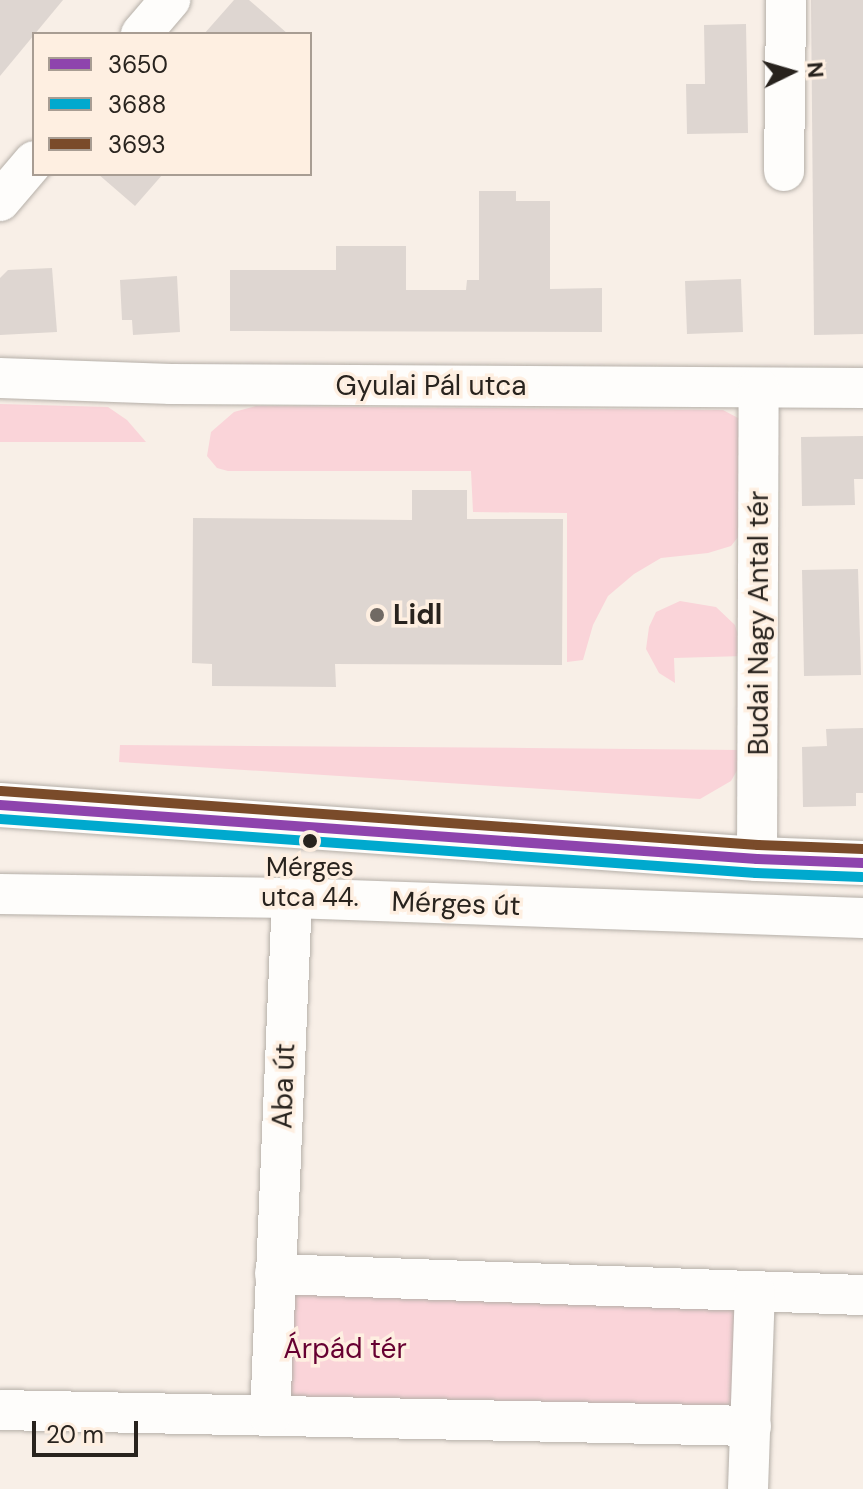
<!DOCTYPE html>
<meta charset="utf-8">
<style>
body{margin:0}
#map{position:relative;width:863px;height:1489px;overflow:hidden;background:#f8efe7;font-family:"DM Sans",sans-serif}
div>[style]{position:absolute}
.green>*{inset:0;background:#fad4d9}
.building>*{inset:0;background:#ded6d1}
.roads{filter:drop-shadow(0 0 2px #b5afa8) drop-shadow(0 0 2px #b5afa8)}
.minor>*{height:40px;margin:-20px;padding:0 20px;transform-origin:20px;border-radius:20px;background:#fefdfb}
.primary>*{height:44px;margin:-22px;padding:0 22px;transform-origin:22px;border-radius:22px;background:#fefdfb}
.bus-1>*{height:10px;margin:-5px;padding:0 5px;transform-origin:5px;border-radius:5px;background:#8e44ad}
.bus-2>*{height:10px;margin:-5px;padding:0 5px;transform-origin:5px;border-radius:5px;background:#00a9ce}
.bus-3>*{height:10px;margin:-5px;padding:0 5px;transform-origin:5px;border-radius:5px;background:#7a4b2a}
.dots>*{width:22px;height:22px;translate:-50% -50%;box-sizing:border-box;border:4px solid #feefe1;border-radius:50%}
span{translate:-50% -50%;white-space:nowrap;text-align:center;line-height:1.15;-webkit-text-stroke:7px #feefe1;paint-order:stroke}
.bus-label{font-size:26px;color:#28231e}
.street-label{font-size:28px;color:#28231e}
.poi-label{font-size:28px;color:#28231e;font-weight:700}
.left{translate:0 -50%;text-align:left}
.park-label{font-size:28px;color:#660031}
.legend{position:absolute;left:32px;top:32px;width:280px;height:144px;box-sizing:border-box;background:#feefe1;border:2px solid #a89d93;margin:0;padding:10px 14px;list-style:none;font-size:24px;color:#28231e}
.legend li{display:flex;align-items:center;gap:16px;height:40px}
.legend b{width:40px;border:2px solid #a89d93}
.north{position:absolute;left:751px;top:32px;width:80px;height:80px;-webkit-text-stroke:6px #feefe1;paint-order:stroke;rotate:85deg;font-size:22px;font-weight:700;line-height:32px;text-align:center;color:#28231e}
.north::after{content:'';display:block;margin:auto;width:28px;height:36px;background:#28231e;clip-path:polygon(50% 0,100% 100%,50% 72%,0 100%)}
.scale{position:absolute;left:32px;top:1421px;width:106px;height:36px;box-sizing:border-box;border:4px solid #28231e;border-top:0;padding-left:10px;font-size:24px;line-height:28px;white-space:nowrap;color:#28231e;-webkit-text-stroke:6px #feefe1;paint-order:stroke}
</style>
<div id="map">
<div class="green">
<i style="clip-path:polygon(0 404px,108px 407px,127px 420px,146px 442px,0 442px)"></i>
<i style="clip-path:polygon(256px 406px,723px 410px,740px 419px,746px 527px,731px 546px,708px 553px,661px 558px,634px 574px,608px 596px,593px 625px,583px 660px,567px 662px,567px 513px,473px 512px,471px 471px,228px 471px,217px 468px,207px 456px,211px 432px,234px 412px)"></i>
<i style="clip-path:polygon(680px 601px,716px 607px,735px 625px,744px 656px,674px 658px,675px 683px,659px 673px,646px 649px,649px 627px,656px 612px)"></i>
<i style="clip-path:polygon(120px 745px,528px 748px,741px 750px,739px 767px,731px 781px,700px 799px,119px 762px)"></i>
<i style="clip-path:polygon(287px 1285px,749px 1301px,745px 1419px,278px 1411px)"></i>
</div>
<div class="building">
<i style="clip-path:polygon(0 0,63px 0,0 76px)"></i>
<i style="clip-path:polygon(234px 0,249px 0,288px 34px,204px 34px)"></i>
<i style="clip-path:polygon(811px 0,863px 0,863px 334px,814px 335px)"></i>
<i style="clip-path:polygon(746px 24px,748px 133px,687px 134px,686px 84px,705px 84px,704px 25px)"></i>
<i style="clip-path:polygon(98px 174px,163px 174px,135px 206px)"></i>
<i style="clip-path:polygon(479px 191px,516px 191px,516px 201px,550px 201px,550px 289px,602px 288px,602px 332px,230px 331px,230px 270px,336px 270px,336px 246px,406px 246px,406px 290px,466px 290px,467px 280px,479px 280px)"></i>
<i style="clip-path:polygon(52px 268px,57px 332px,0 335px,0 278px,8px 270px)"></i>
<i style="clip-path:polygon(177px 276px,180px 332px,133px 335px,132px 320px,122px 320px,120px 280px)"></i>
<i style="clip-path:polygon(741px 279px,743px 332px,687px 334px,685px 281px)"></i>
<i style="clip-path:polygon(863px 436px,863px 479px,854px 479px,855px 505px,802px 506px,801px 437px)"></i>
<i style="clip-path:polygon(412px 490px,467px 490px,467px 519px,563px 519px,562px 665px,335px 664px,336px 687px,212px 686px,212px 664px,192px 663px,193px 518px,412px 520px)"></i>
<i style="clip-path:polygon(858px 569px,861px 675px,804px 676px,802px 570px)"></i>
<i style="clip-path:polygon(863px 728px,863px 793px,856px 793px,856px 806px,803px 807px,802px 747px,827px 746px,826px 729px)"></i>
</div>
<div class="roads">
<div class="minor">
<i style="left:141px;top:34px;width:45px;rotate:-49.5deg"></i>
<i style="left:784px;top:171px;width:171px;rotate:-89.3deg"></i>
<i style="left:0;top:201px;width:52px;rotate:-49.6deg"></i>
<i style="left:0;top:378px;width:171px;rotate:2deg"></i>
<i style="left:171px;top:384px;width:692px;rotate:0.33deg"></i>
<i style="left:757px;top:859px;width:471px;rotate:-89.8deg"></i>
<i style="left:0;top:894px;width:292px;rotate:0.8deg"></i>
<i style="left:292px;top:898px;width:571px;rotate:2.01deg"></i>
<i style="left:275px;top:1274px;width:588px;rotate:2.05deg"></i>
<i style="left:0;top:1410px;width:751px;rotate:1.22deg"></i>
<i style="left:270px;top:1416px;width:518px;rotate:-87.57deg"></i>
<i style="left:748px;top:1489px;width:196px;rotate:-88deg"></i>
</div>
<div class="primary">
<i style="left:0;top:805px;width:759px;rotate:4.08deg"></i>
<i style="left:757px;top:859px;width:106px;rotate:2.2deg"></i>
</div>
</div>
<div class="bus-1">
<i style="left:0;top:805px;width:759px;rotate:4.08deg"></i>
<i style="left:757px;top:859px;width:106px;rotate:2.2deg"></i>
</div>
<div class="bus-2">
<i style="left:0;top:819px;width:758px;rotate:4.09deg"></i>
<i style="left:756px;top:873px;width:106px;rotate:2.2deg"></i>
</div>
<div class="bus-3">
<i style="left:1px;top:791px;width:759px;rotate:4.08deg"></i>
<i style="left:758px;top:845px;width:105px;rotate:2.2deg"></i>
</div>
<div class="dots">
<i style="left:377px;top:615px;background:#716a64"></i>
<i style="left:310px;top:841px;background:#28231e"></i>
</div>
<div class="bus-label">
<span style="left:310px;top:883px">Mérges<br>utca 44.</span>
</div>
<div class="street-label">
<span style="left:431px;top:386px">Gyulai Pál utca</span>
<span style="left:759px;top:623px;rotate:-90deg">Budai Nagy Antal tér</span>
<span style="left:456px;top:904px;rotate:2deg">Mérges út</span>
<span style="left:284px;top:1086px;rotate:-88deg">Aba út</span>
</div>
<div class="poi-label">
<span class="left" style="left:393px;top:615px">Lidl</span>
</div>
<div class="park-label">
<span style="left:345px;top:1349px">Árpád tér</span>
</div>
<ul class="legend">
<li><b style="height:10px;background:#8e44ad"></b>3650</li>
<li><b style="height:10px;background:#00a9ce"></b>3688</li>
<li><b style="height:10px;background:#7a4b2a"></b>3693</li>
</ul>
<div class="north">N</div>
<div class="scale">20 m</div>
</div>
